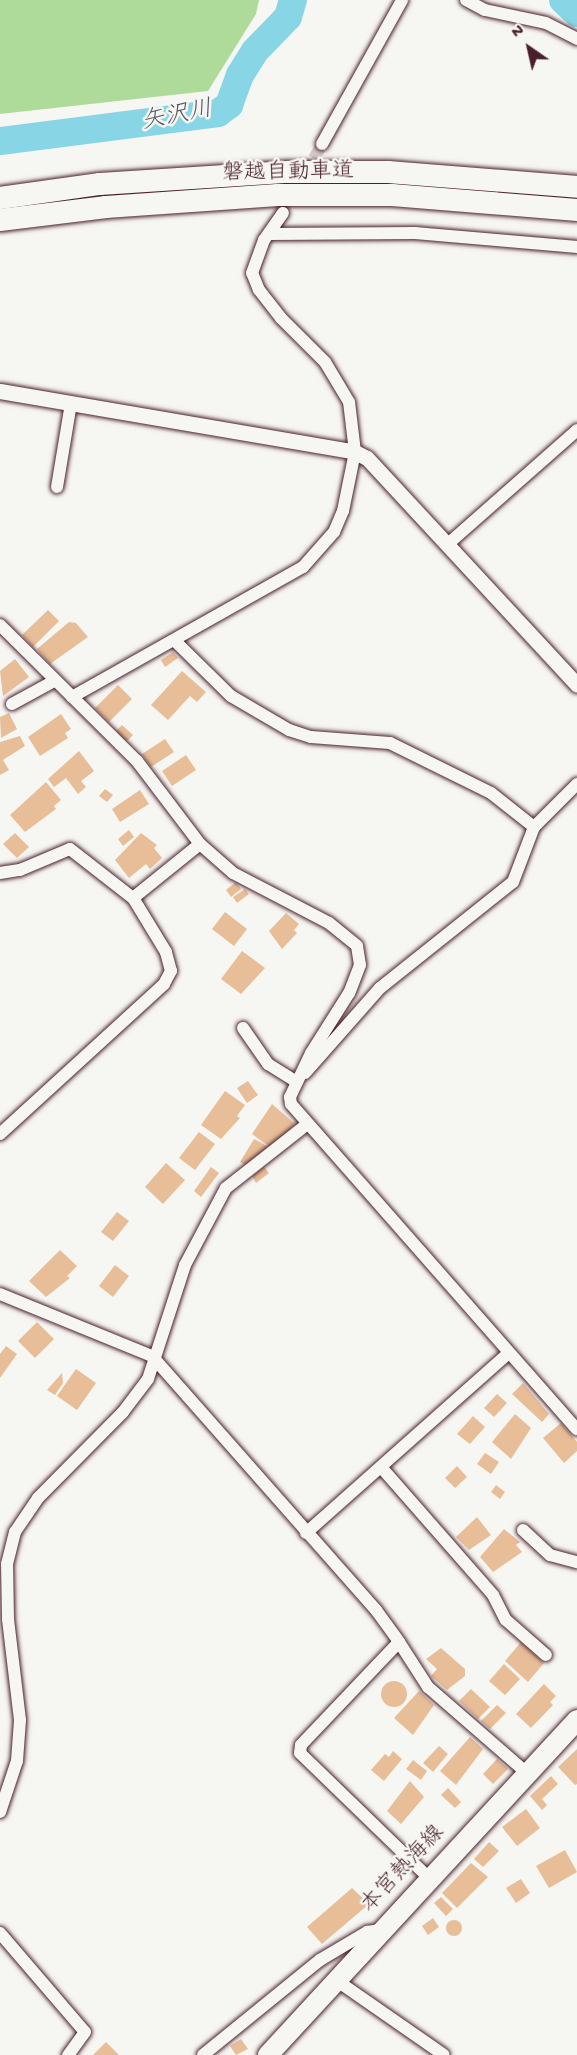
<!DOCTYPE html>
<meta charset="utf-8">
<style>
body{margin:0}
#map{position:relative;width:577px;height:2055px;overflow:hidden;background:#f6f6f2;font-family:"Gochi Hand","Klee One",sans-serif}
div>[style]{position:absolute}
.green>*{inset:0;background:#aedb9a}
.river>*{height:28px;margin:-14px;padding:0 14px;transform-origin:14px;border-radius:14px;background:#87d5e5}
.building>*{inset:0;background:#e8be98}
.round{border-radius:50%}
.minor-tunnel>*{height:12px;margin-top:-6px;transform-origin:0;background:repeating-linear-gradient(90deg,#d4cbca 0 12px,transparent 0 18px)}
.roads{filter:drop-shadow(0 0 2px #4a1f2b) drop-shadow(0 0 2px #4a1f2b)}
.minor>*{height:12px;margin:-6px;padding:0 6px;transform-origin:6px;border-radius:6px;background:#f6f6f2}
.tertiary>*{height:15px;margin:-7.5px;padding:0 7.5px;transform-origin:7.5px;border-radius:7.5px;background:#f6f6f2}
.primary>*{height:20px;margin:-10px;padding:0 10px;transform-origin:10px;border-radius:10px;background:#f6f6f2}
.motorway>*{height:22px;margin:-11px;padding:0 11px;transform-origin:11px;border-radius:11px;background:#f6f6f2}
span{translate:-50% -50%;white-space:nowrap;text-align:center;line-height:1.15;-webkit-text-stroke:5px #f6f6f2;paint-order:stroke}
.street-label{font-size:22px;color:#4a1f2b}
.water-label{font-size:24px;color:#5c5663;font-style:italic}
.north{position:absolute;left:499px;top:18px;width:60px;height:60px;-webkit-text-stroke:4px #f6f6f2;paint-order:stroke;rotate:326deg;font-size:16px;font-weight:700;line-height:24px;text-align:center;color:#4a1f2b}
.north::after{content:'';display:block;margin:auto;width:21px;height:27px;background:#4a1f2b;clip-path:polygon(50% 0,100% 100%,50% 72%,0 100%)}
</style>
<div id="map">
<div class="green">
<i style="clip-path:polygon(0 0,259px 0,256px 14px,208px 91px,0 114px)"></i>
</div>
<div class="river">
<i style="left:563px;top:0;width:19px;rotate:43deg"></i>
<i style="left:0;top:141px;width:220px;rotate:-7.3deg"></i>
<i style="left:218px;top:113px;width:14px;rotate:-36deg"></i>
<i style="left:229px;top:105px;width:32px;rotate:-70deg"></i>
<i style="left:240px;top:75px;width:28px;rotate:-58deg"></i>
<i style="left:255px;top:51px;width:47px;rotate:-45.9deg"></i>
<i style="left:288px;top:17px;width:18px;rotate:-74deg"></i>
</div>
<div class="building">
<i style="clip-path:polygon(48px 610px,59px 621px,33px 647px,22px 635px)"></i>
<i style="clip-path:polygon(69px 622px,76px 623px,88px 637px,50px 664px,37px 649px)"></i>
<i style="clip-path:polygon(173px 652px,178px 658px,165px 667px,161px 660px)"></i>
<i style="clip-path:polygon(15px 659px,29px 677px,3px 696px,0 671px)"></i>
<i style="clip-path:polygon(182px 671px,206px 692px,197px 702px,190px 696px,168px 720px,151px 705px)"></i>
<i style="clip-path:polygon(118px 685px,132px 699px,109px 722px,95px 708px)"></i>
<i style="clip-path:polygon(9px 713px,17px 729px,1px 738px,0 717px)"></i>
<i style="clip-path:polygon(61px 714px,71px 729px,65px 733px,68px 738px,40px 756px,28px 737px)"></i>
<i style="clip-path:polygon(122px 725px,133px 735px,127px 741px,116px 731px)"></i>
<i style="clip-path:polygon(20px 736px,25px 746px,3px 760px,9px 770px,0 775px,0 742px)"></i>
<i style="clip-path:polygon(165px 739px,174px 752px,151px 767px,142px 754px)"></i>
<i style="clip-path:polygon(79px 751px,94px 771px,81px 781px,86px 787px,78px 794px,66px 778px,54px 787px,48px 779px)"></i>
<i style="clip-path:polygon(186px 755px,196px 770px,172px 786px,162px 771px)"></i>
<i style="clip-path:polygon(46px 782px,61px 800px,54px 806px,56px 809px,25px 832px,10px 815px)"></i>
<i style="clip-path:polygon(105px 789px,113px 795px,107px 802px,99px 796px)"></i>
<i style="clip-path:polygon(140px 790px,149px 804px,120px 822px,112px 809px)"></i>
<i style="clip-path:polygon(129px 830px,134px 837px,123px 846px,118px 839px)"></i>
<i style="clip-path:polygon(15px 833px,29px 847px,17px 858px,3px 844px)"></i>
<i style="clip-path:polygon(141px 833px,157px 845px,154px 848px,162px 858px,150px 869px,146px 864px,129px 878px,115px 860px)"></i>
<i style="clip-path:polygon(236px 882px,241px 889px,231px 897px,226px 890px)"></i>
<i style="clip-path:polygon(245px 889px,249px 894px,237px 903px,233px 897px)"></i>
<i style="clip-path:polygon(225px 912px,247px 929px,234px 946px,212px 929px)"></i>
<i style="clip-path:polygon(286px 913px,299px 924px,294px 930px,297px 933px,282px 949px,269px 931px)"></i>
<i style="clip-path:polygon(242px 951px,265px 968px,241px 994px,221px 979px)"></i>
<i style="clip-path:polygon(248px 1081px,258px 1095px,247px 1103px,237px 1088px)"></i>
<i style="clip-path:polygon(225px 1091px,245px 1105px,237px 1116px,240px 1118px,221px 1139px,201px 1125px)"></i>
<i style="clip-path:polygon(272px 1104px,295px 1124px,271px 1148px,252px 1134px)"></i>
<i style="clip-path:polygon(199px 1132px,215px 1144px,195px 1170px,179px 1158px)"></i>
<i style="clip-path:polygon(254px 1139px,269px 1147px,247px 1166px,240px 1162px)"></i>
<i style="clip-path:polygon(166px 1163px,185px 1180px,163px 1204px,145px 1187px)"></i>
<i style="clip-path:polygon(211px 1167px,219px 1173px,201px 1197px,194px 1191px)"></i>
<i style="clip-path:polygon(264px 1167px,269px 1173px,256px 1183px,252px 1176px)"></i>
<i style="clip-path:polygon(117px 1212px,129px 1221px,113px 1241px,101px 1232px)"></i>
<i style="clip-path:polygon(60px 1250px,77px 1266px,67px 1276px,70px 1278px,46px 1297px,29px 1281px)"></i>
<i style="clip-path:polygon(115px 1265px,129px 1276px,113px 1297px,99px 1286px)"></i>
<i style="clip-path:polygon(37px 1322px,54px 1339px,35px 1358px,18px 1341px)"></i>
<i style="clip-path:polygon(6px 1346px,17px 1354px,0 1378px,0 1354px)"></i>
<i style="clip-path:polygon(76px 1369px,96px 1383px,77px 1410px,57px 1396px)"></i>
<i style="clip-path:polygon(62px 1373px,63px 1383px,55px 1395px,47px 1390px)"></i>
<i style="clip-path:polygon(523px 1383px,549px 1414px,542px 1422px,512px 1394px)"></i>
<i style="clip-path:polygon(497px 1394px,507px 1403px,494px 1417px,484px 1408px)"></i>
<i style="clip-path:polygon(515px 1414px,531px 1428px,511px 1459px,492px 1442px)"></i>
<i style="clip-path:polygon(473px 1416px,485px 1427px,470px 1444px,457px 1434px)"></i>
<i style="clip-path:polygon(561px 1423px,577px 1442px,577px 1451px,564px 1463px,543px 1438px)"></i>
<i style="clip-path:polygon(485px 1453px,499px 1462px,491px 1474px,477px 1464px)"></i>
<i style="clip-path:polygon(457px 1466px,467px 1477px,455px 1488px,445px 1478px)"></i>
<i style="clip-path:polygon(496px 1485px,505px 1492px,500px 1499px,491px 1492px)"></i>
<i style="clip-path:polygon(477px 1517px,491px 1535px,469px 1550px,456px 1537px)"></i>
<i style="clip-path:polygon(504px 1529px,520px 1542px,516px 1545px,522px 1552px,493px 1572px,480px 1557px)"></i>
<i style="clip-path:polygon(521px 1642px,544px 1663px,528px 1682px,505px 1661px)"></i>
<i style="clip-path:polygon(441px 1648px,465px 1669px,465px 1676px,447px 1690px,431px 1676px,437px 1669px,426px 1659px)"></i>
<i style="clip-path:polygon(504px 1664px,520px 1679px,505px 1695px,489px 1681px)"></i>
<i class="round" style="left:381px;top:1681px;width:26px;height:26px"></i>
<i style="clip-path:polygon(544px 1684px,556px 1696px,550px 1702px,553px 1705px,531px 1728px,516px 1714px)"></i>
<i style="clip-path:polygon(471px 1689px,490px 1707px,478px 1719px,459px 1701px)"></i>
<i style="clip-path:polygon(419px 1691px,434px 1705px,413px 1735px,394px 1718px)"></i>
<i style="clip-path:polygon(497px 1705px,506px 1713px,490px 1729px,481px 1721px)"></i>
<i style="clip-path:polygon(470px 1737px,483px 1749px,456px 1785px,440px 1771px)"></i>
<i style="clip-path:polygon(439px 1746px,448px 1754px,433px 1772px,423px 1763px)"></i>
<i style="clip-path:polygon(577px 1749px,577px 1784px,575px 1785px,558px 1767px)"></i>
<i style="clip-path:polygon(393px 1751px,402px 1759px,384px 1781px,371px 1770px,385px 1754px,389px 1757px)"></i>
<i style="clip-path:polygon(497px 1759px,508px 1769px,493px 1784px,483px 1774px)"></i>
<i style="clip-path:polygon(413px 1760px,427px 1771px,421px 1780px,406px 1769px)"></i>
<i style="clip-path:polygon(551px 1776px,558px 1784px,542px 1799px,547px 1805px,542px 1810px,530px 1796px)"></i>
<i style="clip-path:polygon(410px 1781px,424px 1797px,401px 1824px,387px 1811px)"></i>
<i style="clip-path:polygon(448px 1788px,461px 1802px,455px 1808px,441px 1795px)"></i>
<i style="clip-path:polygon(526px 1809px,540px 1828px,517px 1846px,502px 1827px)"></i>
<i style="clip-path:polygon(489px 1842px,499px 1851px,483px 1867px,474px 1859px)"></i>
<i style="clip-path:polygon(565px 1850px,577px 1872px,549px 1888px,536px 1866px)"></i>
<i style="clip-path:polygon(471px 1863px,488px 1877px,457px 1908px,442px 1893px)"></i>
<i style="clip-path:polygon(521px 1879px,530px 1893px,516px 1903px,506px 1888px)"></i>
<i style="clip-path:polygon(352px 1888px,369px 1904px,322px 1944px,307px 1927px)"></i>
<i style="clip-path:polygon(441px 1897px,453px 1909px,446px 1916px,434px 1903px)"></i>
<i style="clip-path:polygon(433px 1918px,439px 1927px,428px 1935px,422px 1926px)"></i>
<i class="round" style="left:446px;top:1920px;width:16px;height:16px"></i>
<i style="clip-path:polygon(241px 2039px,248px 2049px,236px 2055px,230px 2046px)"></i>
<i style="clip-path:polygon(106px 2042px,119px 2055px,93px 2055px)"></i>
</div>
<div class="minor-tunnel">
<i style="left:305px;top:174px;width:34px;rotate:-60deg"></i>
</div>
<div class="roads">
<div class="minor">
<i style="left:466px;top:0;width:21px;rotate:28deg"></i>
<i style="left:485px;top:10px;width:62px;rotate:12deg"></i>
<i style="left:546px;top:23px;width:35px;rotate:27deg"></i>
<i style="left:322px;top:144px;width:165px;rotate:-60.9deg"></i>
<i style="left:269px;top:234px;width:146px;rotate:-0.4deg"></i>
<i style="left:415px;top:233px;width:163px;rotate:4.9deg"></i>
<i style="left:57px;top:487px;width:85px;rotate:-80.5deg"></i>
<i style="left:449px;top:543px;width:171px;rotate:-41.4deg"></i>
<i style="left:0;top:625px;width:193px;rotate:44.8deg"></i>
<i style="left:137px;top:761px;width:104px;rotate:52.8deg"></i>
<i style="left:200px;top:844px;width:44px;rotate:41.3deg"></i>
<i style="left:233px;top:873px;width:108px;rotate:27.5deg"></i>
<i style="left:329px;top:923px;width:36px;rotate:39deg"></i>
<i style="left:357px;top:946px;width:19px;rotate:81deg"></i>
<i style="left:360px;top:965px;width:30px;rotate:111deg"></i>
<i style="left:349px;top:993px;width:71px;rotate:122.3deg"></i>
<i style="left:311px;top:1053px;width:49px;rotate:115.5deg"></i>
<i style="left:290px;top:1097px;width:7px;rotate:82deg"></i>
<i style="left:291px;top:1104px;width:433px;rotate:48.7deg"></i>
<i style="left:175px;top:641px;width:78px;rotate:44.5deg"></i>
<i style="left:231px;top:696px;width:67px;rotate:30.4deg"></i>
<i style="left:289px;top:730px;width:23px;rotate:18deg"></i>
<i style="left:311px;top:737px;width:79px;rotate:4.3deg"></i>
<i style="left:390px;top:743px;width:113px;rotate:26.3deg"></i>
<i style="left:491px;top:793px;width:55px;rotate:38.3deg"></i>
<i style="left:72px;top:697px;width:265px;rotate:-29.4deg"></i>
<i style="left:303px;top:567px;width:47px;rotate:-48.5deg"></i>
<i style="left:334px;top:532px;width:23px;rotate:-67deg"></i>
<i style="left:343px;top:511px;width:60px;rotate:-78.5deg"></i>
<i style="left:355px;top:452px;width:50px;rotate:-96.8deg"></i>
<i style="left:349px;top:402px;width:47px;rotate:-121deg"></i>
<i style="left:325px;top:362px;width:62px;rotate:-135deg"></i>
<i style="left:281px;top:318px;width:36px;rotate:-128deg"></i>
<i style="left:259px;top:290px;width:18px;rotate:-112deg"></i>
<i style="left:252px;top:273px;width:35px;rotate:-70deg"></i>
<i style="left:264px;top:240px;width:33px;rotate:-55deg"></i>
<i style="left:12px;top:704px;width:48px;rotate:-28.7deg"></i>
<i style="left:0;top:873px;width:20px;rotate:-9deg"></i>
<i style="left:20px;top:870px;width:54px;rotate:-22.8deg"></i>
<i style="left:70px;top:849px;width:80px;rotate:37.9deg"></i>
<i style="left:133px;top:898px;width:86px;rotate:-38.9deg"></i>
<i style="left:243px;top:1028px;width:44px;rotate:55.2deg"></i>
<i style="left:268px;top:1064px;width:34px;rotate:32deg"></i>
<i style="left:305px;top:1073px;width:113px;rotate:-48.6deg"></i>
<i style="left:380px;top:988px;width:170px;rotate:-38.6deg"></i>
<i style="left:513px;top:882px;width:59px;rotate:-69.1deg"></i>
<i style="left:534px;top:827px;width:61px;rotate:-45deg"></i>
<i style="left:0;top:1134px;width:222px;rotate:-42.4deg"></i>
<i style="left:164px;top:984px;width:15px;rotate:-62deg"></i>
<i style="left:171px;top:971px;width:20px;rotate:-105deg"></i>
<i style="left:166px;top:952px;width:63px;rotate:-121.4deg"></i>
<i style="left:0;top:1294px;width:164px;rotate:22.2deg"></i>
<i style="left:152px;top:1356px;width:339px;rotate:48.6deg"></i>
<i style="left:376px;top:1610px;width:39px;rotate:54deg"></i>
<i style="left:399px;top:1642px;width:142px;rotate:133.6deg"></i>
<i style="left:301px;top:1745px;width:8px;rotate:97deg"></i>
<i style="left:300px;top:1753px;width:180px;rotate:44.1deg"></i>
<i style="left:381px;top:1467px;width:170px;rotate:48.8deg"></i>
<i style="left:493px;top:1595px;width:28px;rotate:63deg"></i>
<i style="left:506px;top:1620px;width:53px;rotate:41.2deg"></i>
<i style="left:523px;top:1530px;width:37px;rotate:43deg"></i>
<i style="left:550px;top:1555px;width:28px;rotate:15deg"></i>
<i style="left:306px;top:1533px;width:271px;rotate:-41.6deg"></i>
<i style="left:399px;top:1642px;width:54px;rotate:57.2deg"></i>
<i style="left:428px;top:1687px;width:131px;rotate:41deg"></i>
<i style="left:0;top:1812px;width:54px;rotate:-71.6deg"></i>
<i style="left:17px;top:1761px;width:41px;rotate:-85.8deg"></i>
<i style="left:20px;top:1720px;width:102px;rotate:-96.8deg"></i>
<i style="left:8px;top:1619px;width:55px;rotate:-91deg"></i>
<i style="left:7px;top:1564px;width:33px;rotate:-76deg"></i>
<i style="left:15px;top:1532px;width:41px;rotate:-55.9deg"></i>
<i style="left:38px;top:1498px;width:121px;rotate:-45.3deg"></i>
<i style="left:123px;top:1412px;width:41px;rotate:-52.9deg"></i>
<i style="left:148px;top:1379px;width:120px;rotate:-72deg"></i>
<i style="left:185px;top:1265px;width:87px;rotate:-62deg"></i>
<i style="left:226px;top:1188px;width:102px;rotate:-38.2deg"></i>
<i style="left:0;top:1933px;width:130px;rotate:49.4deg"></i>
<i style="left:85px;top:2032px;width:29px;rotate:126deg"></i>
<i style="left:336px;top:1980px;width:131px;rotate:34.8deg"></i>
<i style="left:203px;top:2055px;width:151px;rotate:-39.1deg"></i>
<i style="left:320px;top:1960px;width:55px;rotate:-30.8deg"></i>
<i style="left:367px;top:1932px;width:14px;rotate:-8deg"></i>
</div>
<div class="tertiary">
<i style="left:0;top:391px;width:360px;rotate:9.7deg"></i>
<i style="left:355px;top:452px;width:13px;rotate:27deg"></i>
<i style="left:367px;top:458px;width:309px;rotate:47.2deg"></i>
</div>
<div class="primary">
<i style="left:268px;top:2055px;width:456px;rotate:-47.3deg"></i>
</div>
<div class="motorway">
<i style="left:0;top:198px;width:101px;rotate:-8deg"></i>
<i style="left:100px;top:184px;width:188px;rotate:-3.7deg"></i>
<i style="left:288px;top:172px;width:100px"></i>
<i style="left:388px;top:172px;width:190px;rotate:4.5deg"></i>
<i style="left:0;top:220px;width:107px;rotate:-7deg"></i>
<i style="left:106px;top:207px;width:172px;rotate:-4deg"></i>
<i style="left:278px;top:195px;width:114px"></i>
<i style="left:392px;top:195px;width:186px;rotate:4.6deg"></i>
</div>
</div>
<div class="street-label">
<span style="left:288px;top:174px;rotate:-1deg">磐越自動車道</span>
<span style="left:404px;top:1870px;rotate:-47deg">本宮熱海線</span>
</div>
<div class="water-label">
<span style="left:177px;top:117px;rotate:-11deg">矢沢川</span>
</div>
<div class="north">N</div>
</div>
